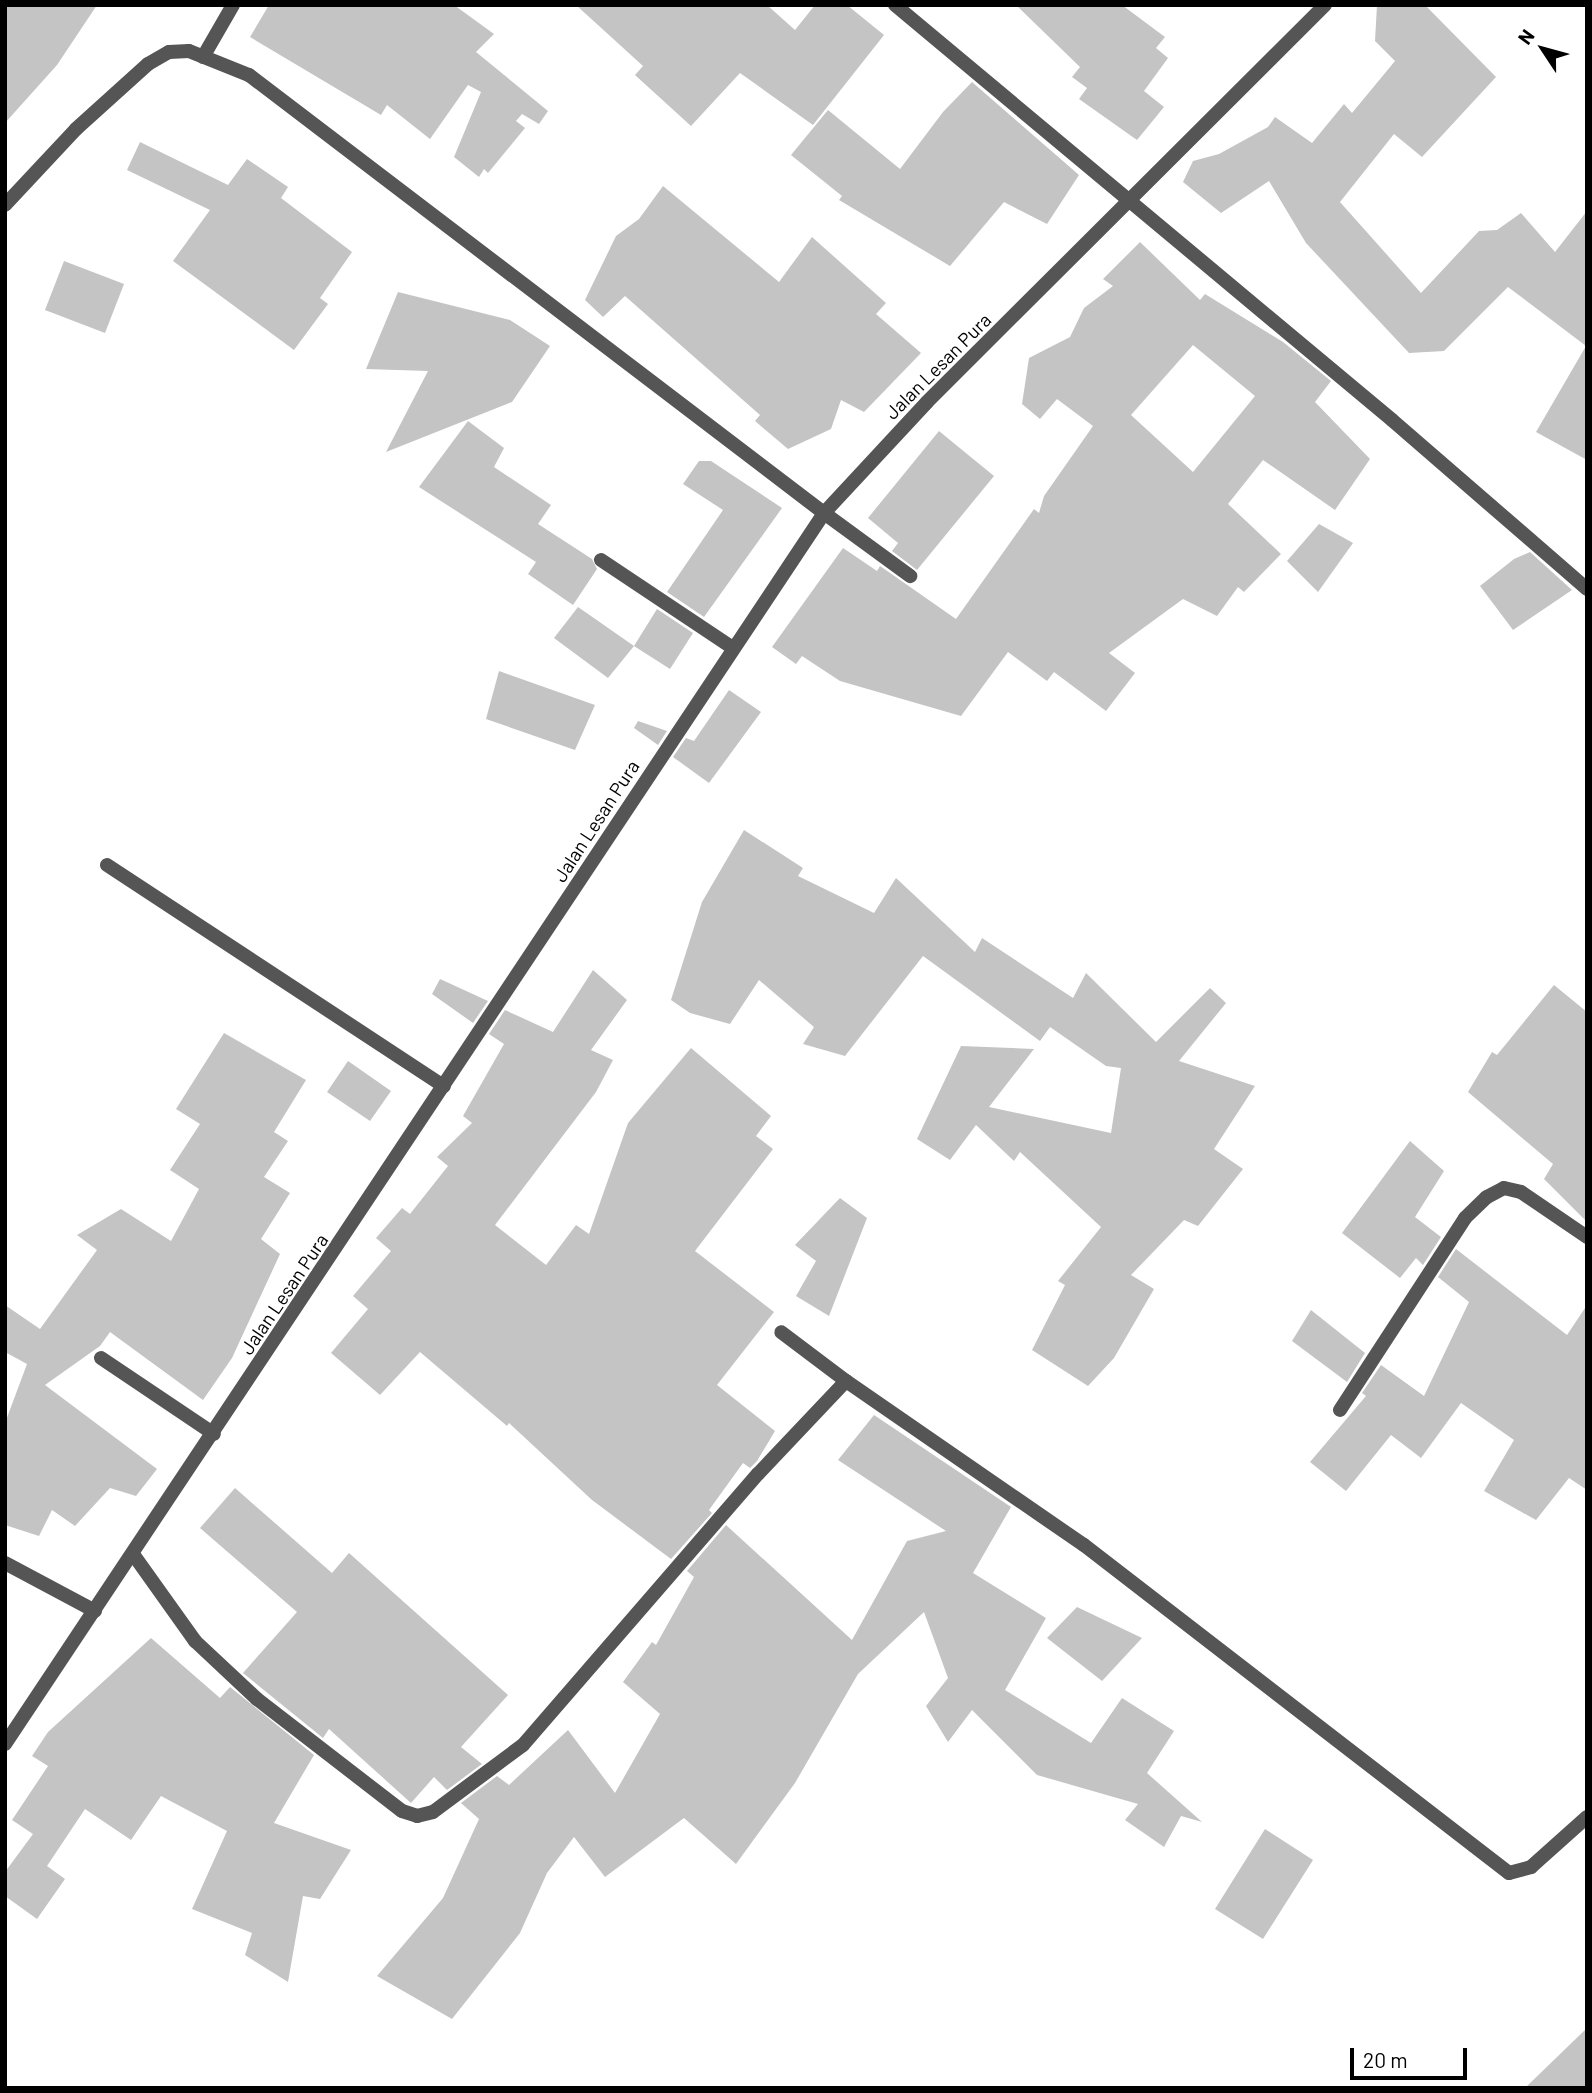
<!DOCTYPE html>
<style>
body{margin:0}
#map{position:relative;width:1592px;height:2093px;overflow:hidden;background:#fff;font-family:Barlow,sans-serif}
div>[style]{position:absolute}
.building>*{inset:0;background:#c4c4c4}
.service>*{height:14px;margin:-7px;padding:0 7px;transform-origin:7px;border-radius:7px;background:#555}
.minor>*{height:14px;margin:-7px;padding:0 7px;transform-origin:7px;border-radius:7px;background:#555}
.tertiary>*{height:14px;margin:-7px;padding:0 7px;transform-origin:7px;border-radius:7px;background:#555}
span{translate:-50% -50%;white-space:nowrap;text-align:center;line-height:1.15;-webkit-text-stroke:5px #fff;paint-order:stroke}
.street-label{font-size:19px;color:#000}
.frame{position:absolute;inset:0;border:7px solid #000;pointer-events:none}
.north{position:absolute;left:1508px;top:14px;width:70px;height:70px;-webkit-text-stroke:5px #fff;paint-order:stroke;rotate:306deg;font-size:19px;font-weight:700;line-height:28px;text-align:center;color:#000}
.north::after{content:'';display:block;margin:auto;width:24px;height:32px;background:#000;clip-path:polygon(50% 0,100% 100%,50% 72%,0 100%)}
.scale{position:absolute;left:1350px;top:2048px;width:117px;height:32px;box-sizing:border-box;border:4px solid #000;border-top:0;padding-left:9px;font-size:21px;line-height:24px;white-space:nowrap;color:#000;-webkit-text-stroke:5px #fff;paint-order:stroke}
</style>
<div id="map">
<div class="building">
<i style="clip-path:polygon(5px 5px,97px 5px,57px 65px,5px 123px)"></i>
<i style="clip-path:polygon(269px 5px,454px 5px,494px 34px,476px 52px,548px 111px,539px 124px,522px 114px,516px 121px,525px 128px,488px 173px,484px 169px,479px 177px,454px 157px,481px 92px,468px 85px,430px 139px,387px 105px,381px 115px,250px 37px)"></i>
<i style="clip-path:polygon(576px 5px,767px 5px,795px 30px,815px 5px,847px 5px,884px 35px,813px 125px,740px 73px,691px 126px,635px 75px,643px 66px)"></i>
<i style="clip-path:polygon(1016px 5px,1122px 5px,1165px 37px,1156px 48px,1168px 58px,1144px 91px,1164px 107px,1137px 140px,1079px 99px,1087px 88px,1072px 77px,1080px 67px)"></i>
<i style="clip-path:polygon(1377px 5px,1425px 5px,1496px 77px,1422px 157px,1394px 134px,1340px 202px,1421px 293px,1479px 231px,1497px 230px,1521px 213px,1555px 252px,1587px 211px,1587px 460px,1536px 432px,1586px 346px,1508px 287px,1444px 351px,1409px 353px,1306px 243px,1269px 181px,1221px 213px,1183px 182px,1193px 161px,1219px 154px,1268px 127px,1275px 117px,1312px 143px,1344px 104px,1352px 113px,1395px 61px,1375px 41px)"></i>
<i style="clip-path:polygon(972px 82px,1079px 175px,1047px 224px,1004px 202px,950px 266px,839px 200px,842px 196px,791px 155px,828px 110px,900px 169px,943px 112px)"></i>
<i style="clip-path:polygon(140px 142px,228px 185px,247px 159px,288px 187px,281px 198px,352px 252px,320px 298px,328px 304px,294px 350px,173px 261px,210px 210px,127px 170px)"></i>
<i style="clip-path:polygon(663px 186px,779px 282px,812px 237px,886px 303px,876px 314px,921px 353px,864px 412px,841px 400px,831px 429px,788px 449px,755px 421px,760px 415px,625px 296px,603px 317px,585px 300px,616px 236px,639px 219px)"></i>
<i style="clip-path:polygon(evenodd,1140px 242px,1200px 300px,1205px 294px,1283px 342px,1331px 381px,1315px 402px,1370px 459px,1335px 510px,1263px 460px,1228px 504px,1281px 554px,1244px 592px,1238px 587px,1217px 616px,1183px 599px,1109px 653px,1135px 673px,1106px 711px,1054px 672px,1047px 681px,1008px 652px,961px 716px,840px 681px,802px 656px,796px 664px,772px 647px,843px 548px,877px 571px,880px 566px,956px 619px,1034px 509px,1039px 513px,1044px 496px,1093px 426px,1057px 399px,1040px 419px,1022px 404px,1029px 358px,1070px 337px,1084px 308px,1113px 286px,1103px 279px,1140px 242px,1193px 345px,1255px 396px,1193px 472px,1131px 415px,1193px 345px)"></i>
<i style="clip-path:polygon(64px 261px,124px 284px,105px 333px,45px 310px)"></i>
<i style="clip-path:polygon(398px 292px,510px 320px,550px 346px,512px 402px,386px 452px,428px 371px,366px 369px)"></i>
<i style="clip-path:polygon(468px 421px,504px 448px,494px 467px,551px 505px,538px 524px,592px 559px,597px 569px,573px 605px,528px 574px,536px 562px,419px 487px)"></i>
<i style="clip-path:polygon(939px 431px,994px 476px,917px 570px,892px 551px,898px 543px,868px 518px)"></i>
<i style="clip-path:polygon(699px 461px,711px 461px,782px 508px,704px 617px,667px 592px,723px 510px,683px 484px)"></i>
<i style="clip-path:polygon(1319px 524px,1353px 543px,1318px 592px,1287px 561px)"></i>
<i style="clip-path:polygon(1530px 552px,1572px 590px,1513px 630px,1480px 586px,1514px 559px)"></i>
<i style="clip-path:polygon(578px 607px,634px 646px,608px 678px,554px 638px)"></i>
<i style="clip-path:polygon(657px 609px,693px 633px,670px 669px,634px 646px)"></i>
<i style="clip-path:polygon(499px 671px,595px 705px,575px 750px,486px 719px)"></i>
<i style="clip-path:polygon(729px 690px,761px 712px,709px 783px,673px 757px,686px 738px,694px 741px)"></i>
<i style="clip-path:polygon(638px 721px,667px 731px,658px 745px,634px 728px)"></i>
<i style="clip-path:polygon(744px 830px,803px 868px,798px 876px,874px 913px,896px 878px,975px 952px,982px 938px,1073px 998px,1086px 973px,1156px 1042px,1210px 988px,1226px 1003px,1179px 1061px,1255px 1086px,1214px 1149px,1243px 1169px,1198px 1226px,1184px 1220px,1131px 1275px,1154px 1289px,1114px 1358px,1088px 1386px,1032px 1350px,1065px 1285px,1058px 1281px,1101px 1227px,1020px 1152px,1014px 1161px,976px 1125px,950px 1160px,917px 1139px,961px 1046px,1034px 1049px,989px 1107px,1111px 1133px,1121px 1068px,1106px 1066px,1050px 1027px,1040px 1041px,923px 956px,845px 1056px,803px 1044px,814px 1027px,759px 980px,730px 1024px,690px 1013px,671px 1000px,702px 902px)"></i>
<i style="clip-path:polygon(593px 970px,627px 1000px,591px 1050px,613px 1060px,596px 1092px,495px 1225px,546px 1265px,576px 1225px,589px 1234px,628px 1123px,691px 1048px,771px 1116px,756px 1136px,773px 1149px,695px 1251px,774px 1312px,717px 1385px,775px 1431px,757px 1461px,750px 1468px,743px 1463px,709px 1510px,712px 1513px,671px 1559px,592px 1500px,509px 1423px,507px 1426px,420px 1352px,380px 1395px,331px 1353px,368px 1309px,353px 1296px,391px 1251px,376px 1238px,402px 1208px,410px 1214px,448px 1166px,437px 1157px,472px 1123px,463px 1116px,504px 1044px,489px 1034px,505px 1010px,553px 1032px)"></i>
<i style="clip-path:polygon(440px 979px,488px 1001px,473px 1023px,432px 994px)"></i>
<i style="clip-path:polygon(1554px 985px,1587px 1012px,1587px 1222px,1544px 1179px,1553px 1164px,1468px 1092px,1492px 1052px,1497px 1055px)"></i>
<i style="clip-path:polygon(224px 1033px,306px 1080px,274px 1132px,288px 1141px,264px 1177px,290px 1193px,261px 1239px,280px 1254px,232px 1358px,203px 1400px,110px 1332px,100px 1346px,45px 1385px,157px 1469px,136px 1496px,110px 1488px,75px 1526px,52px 1510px,39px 1536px,5px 1525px,5px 1423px,27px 1364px,5px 1352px,5px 1305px,40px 1329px,97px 1250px,77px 1235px,121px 1209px,171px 1241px,199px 1189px,170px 1170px,200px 1124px,176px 1109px)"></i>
<i style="clip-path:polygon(348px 1061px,391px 1091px,370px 1121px,327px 1092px)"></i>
<i style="clip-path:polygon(1410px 1141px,1444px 1171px,1415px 1217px,1441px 1237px,1423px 1265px,1416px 1258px,1400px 1278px,1342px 1233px)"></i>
<i style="clip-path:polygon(840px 1198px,867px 1218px,829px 1316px,796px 1296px,816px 1261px,795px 1245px)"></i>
<i style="clip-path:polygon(1456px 1249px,1567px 1335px,1587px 1305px,1587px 1490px,1569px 1478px,1536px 1520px,1484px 1491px,1514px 1440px,1461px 1403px,1421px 1458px,1391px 1435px,1346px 1491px,1310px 1462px,1366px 1396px,1362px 1393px,1381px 1365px,1424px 1396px,1469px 1302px,1438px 1277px)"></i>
<i style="clip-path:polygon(1311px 1310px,1365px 1353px,1347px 1382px,1292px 1341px)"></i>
<i style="clip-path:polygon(874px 1415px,1011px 1507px,973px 1573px,1046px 1618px,1005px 1690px,1091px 1743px,1122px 1698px,1174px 1731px,1147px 1773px,1202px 1822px,1181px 1816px,1164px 1847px,1125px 1820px,1138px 1804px,1037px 1775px,972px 1710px,948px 1742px,926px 1706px,948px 1678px,924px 1612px,858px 1674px,795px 1783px,736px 1864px,684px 1818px,605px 1877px,574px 1837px,547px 1873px,520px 1933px,452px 2019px,377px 1976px,443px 1898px,479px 1819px,461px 1803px,497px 1776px,509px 1785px,568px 1730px,615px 1793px,660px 1714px,623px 1682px,652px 1642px,656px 1645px,694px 1577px,687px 1571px,726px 1525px,852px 1640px,907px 1541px,946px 1531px,838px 1460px)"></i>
<i style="clip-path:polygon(235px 1488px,332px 1573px,349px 1553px,508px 1695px,461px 1747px,482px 1764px,447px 1790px,434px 1777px,411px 1803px,329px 1729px,323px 1738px,243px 1673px,297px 1612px,200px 1528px)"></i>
<i style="clip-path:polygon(1077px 1607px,1142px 1638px,1102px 1681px,1047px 1638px)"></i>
<i style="clip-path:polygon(151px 1638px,220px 1698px,230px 1687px,314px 1755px,274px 1823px,351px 1850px,320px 1899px,303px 1896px,288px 1982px,245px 1955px,252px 1933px,192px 1909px,227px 1831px,161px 1796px,131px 1840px,85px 1809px,47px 1866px,65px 1879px,37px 1919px,5px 1896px,5px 1872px,33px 1834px,12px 1820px,48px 1766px,32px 1756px,48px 1732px)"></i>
<i style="clip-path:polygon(1265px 1829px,1313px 1860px,1263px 1939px,1215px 1909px)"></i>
<i style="clip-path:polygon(1587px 2028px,1587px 2088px,1525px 2088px)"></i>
</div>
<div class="service">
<i style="left:824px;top:513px;width:107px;rotate:36.2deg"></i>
<i style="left:107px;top:865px;width:403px;rotate:33.3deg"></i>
</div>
<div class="minor">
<i style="left:203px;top:57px;width:60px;rotate:-60deg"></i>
<i style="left:5px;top:205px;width:104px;rotate:-46.9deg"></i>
<i style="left:76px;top:129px;width:97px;rotate:-42.1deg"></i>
<i style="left:148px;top:64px;width:24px;rotate:-30deg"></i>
<i style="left:169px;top:52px;width:20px;rotate:-3deg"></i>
<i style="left:189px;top:51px;width:65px;rotate:21.8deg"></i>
<i style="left:249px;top:75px;width:723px;rotate:37.3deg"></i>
<i style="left:601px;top:560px;width:159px;rotate:33.7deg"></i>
<i style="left:101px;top:1358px;width:136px;rotate:33.9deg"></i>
<i style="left:846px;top:1381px;width:289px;rotate:34.6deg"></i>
<i style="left:1084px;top:1545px;width:537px;rotate:37.66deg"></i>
<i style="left:1509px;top:1873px;width:23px;rotate:-15deg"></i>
<i style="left:1531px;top:1867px;width:75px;rotate:-41.8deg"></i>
<i style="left:1340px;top:1410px;width:229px;rotate:-56.9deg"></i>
<i style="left:1465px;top:1218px;width:30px;rotate:-44deg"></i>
<i style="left:1487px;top:1197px;width:19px;rotate:-28deg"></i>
<i style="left:1504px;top:1188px;width:17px;rotate:13deg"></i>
<i style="left:1521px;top:1192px;width:80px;rotate:34.3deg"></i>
<i style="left:133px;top:1554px;width:107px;rotate:54.5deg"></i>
<i style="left:195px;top:1641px;width:85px;rotate:43.1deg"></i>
<i style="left:257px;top:1699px;width:183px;rotate:37.7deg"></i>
<i style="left:402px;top:1811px;width:16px;rotate:18deg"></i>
<i style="left:417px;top:1816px;width:16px;rotate:-14deg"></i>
<i style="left:433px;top:1812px;width:112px;rotate:-36.7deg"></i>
<i style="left:523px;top:1745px;width:359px;rotate:-49.1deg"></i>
<i style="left:758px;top:1474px;width:128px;rotate:-46.6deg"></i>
<i style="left:846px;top:1381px;width:81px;rotate:-143deg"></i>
<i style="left:5px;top:1563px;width:102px;rotate:28.1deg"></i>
</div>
<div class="tertiary">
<i style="left:895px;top:5px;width:647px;rotate:39.86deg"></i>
<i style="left:1392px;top:420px;width:258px;rotate:40.9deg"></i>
<i style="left:5px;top:1744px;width:1479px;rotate:-56.36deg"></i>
<i style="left:824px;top:513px;width:151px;rotate:-47.1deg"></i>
<i style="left:927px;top:402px;width:562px;rotate:-44.93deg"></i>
</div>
<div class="street-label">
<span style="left:938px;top:366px;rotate:-45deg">Jalan Lesan Pura</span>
<span style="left:596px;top:821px;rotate:-57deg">Jalan Lesan Pura</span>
<span style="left:284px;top:1294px;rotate:-56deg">Jalan Lesan Pura</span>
</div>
<div class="frame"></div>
<div class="north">N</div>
<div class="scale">20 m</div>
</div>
